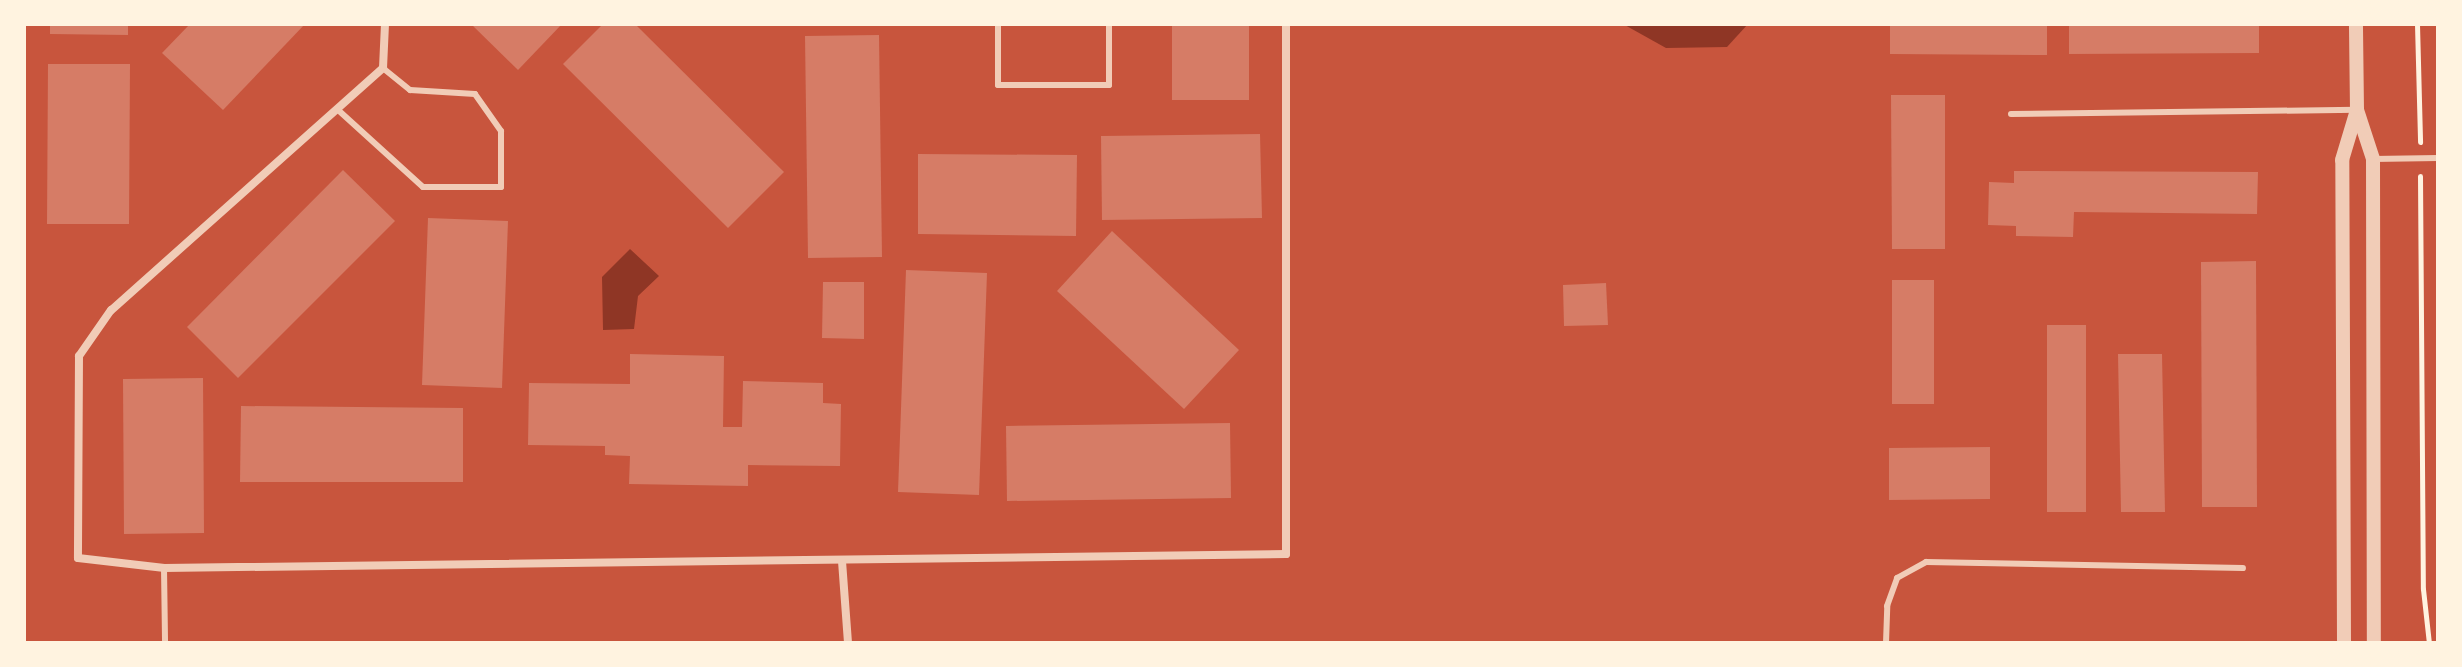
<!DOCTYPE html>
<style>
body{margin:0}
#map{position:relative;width:2462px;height:667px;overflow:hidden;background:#c8553d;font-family:"Roboto Condensed",sans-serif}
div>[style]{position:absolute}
.water>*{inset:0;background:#8f3625}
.building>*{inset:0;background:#d67c66}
.path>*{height:5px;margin:-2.5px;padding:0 2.5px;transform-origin:2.5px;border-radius:2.5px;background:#fff3e0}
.service>*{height:6px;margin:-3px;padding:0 3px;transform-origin:3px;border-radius:3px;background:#f1ccb7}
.minor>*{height:8px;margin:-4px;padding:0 4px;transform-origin:4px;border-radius:4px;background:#f1ccb7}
.tertiary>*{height:14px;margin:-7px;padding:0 7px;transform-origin:7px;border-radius:7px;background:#f1ccb7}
span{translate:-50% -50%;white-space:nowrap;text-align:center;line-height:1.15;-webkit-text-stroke:7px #fff3e0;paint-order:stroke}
.frame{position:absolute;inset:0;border:26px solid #fff3e0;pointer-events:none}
</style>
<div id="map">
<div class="water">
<i style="clip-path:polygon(1623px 24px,1748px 24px,1727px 47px,1666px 48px)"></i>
<i style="clip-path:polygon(630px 249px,659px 276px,638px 296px,634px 329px,603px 330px,602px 277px)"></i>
</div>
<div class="building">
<i style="clip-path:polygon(50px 24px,128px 24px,128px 35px,50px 34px)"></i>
<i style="clip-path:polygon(190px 24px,305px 24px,223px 110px,162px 53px)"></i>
<i style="clip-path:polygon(471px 24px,562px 24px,518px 70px)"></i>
<i style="clip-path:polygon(603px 24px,635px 24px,784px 172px,728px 228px,563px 64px)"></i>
<i style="clip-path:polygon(1172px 24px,1249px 24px,1249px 100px,1172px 100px)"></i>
<i style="clip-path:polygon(1890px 24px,2047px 24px,2047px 55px,1890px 54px)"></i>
<i style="clip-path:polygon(2069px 24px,2259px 24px,2259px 53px,2069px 54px)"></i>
<i style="clip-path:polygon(879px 35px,882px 257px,808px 258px,805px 36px)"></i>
<i style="clip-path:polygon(48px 64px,130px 64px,129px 224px,47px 224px)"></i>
<i style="clip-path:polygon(1891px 95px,1945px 95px,1945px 249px,1892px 249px)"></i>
<i style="clip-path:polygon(1260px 134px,1262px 218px,1102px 220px,1101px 136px)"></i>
<i style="clip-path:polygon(918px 154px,1077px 155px,1076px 236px,918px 234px)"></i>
<i style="clip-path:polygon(343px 170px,395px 221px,238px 378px,187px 327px)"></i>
<i style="clip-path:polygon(2014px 171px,2258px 172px,2257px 214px,2074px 212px,2073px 237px,2016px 236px,2016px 226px,1988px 225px,1989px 182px,2014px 183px)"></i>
<i style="clip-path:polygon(428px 218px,508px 221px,502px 388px,422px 385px)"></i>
<i style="clip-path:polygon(1112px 231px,1239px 350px,1184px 409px,1057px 291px)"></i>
<i style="clip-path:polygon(2256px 261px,2257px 507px,2202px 507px,2201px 262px)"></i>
<i style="clip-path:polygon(906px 270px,987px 273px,979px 495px,898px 492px)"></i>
<i style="clip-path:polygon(1892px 280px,1934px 280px,1934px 404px,1892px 404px)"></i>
<i style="clip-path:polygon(823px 282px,864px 282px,864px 339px,822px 338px)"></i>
<i style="clip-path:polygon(1606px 283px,1608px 325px,1564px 326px,1563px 285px)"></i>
<i style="clip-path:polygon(2047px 325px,2086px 325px,2086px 512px,2047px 512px)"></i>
<i style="clip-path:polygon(630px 354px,724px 356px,723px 427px,742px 427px,743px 381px,823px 383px,823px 403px,841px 404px,840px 466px,748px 465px,748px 486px,629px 484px,630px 456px,605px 455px,605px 446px,528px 445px,529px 383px,630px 384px)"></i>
<i style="clip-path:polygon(2118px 354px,2162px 354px,2165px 512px,2121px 512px)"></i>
<i style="clip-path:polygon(203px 378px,204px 533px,124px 534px,123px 379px)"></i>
<i style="clip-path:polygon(241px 406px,463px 408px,463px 482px,240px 482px)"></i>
<i style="clip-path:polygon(1230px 423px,1231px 498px,1007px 501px,1006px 426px)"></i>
<i style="clip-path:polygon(1990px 447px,1990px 499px,1889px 500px,1889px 448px)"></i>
</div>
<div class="path">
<i style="left:2417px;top:24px;width:118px;rotate:88.5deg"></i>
<i style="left:2420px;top:176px;width:413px;rotate:89.6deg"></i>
<i style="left:2423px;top:589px;width:54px;rotate:83.7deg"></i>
</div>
<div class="service">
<i style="left:998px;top:24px;width:61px;rotate:90deg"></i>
<i style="left:998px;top:85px;width:111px"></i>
<i style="left:1109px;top:85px;width:61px;rotate:-90deg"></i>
<i style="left:337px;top:109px;width:116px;rotate:42.2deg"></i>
<i style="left:423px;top:187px;width:78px"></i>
<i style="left:501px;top:187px;width:56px;rotate:-90deg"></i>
<i style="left:501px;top:131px;width:45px;rotate:-125.1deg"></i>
<i style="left:475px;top:94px;width:65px;rotate:-176.5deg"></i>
<i style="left:410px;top:90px;width:35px;rotate:-141deg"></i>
<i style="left:2011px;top:114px;width:346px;rotate:-0.7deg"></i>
<i style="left:2373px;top:159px;width:65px;rotate:-0.9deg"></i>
<i style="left:164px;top:568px;width:75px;rotate:89.2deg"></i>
<i style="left:1886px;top:643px;width:37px;rotate:-88deg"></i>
<i style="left:1887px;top:606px;width:30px;rotate:-70deg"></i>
<i style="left:1897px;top:578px;width:33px;rotate:-29deg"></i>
<i style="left:1926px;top:562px;width:317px;rotate:1.1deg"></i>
</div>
<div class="minor">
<i style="left:385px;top:24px;width:44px;rotate:92.6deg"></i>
<i style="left:383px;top:68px;width:364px;rotate:138.3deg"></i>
<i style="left:111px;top:310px;width:56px;rotate:124.8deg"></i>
<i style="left:79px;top:356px;width:202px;rotate:90.3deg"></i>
<i style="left:78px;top:558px;width:87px;rotate:6.6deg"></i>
<i style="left:164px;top:568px;width:1122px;rotate:-0.71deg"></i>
<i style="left:1286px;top:554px;width:530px;rotate:-90deg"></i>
<i style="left:842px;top:561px;width:82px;rotate:85.8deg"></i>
</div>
<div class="tertiary">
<i style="left:2357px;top:110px;width:52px;rotate:71.9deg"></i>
<i style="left:2373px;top:159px;width:484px;rotate:89.9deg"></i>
<i style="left:2344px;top:643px;width:483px;rotate:-90.2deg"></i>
<i style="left:2342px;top:160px;width:52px;rotate:-73.3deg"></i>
<i style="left:2357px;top:110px;width:86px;rotate:-90.7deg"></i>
</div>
<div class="frame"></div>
</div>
